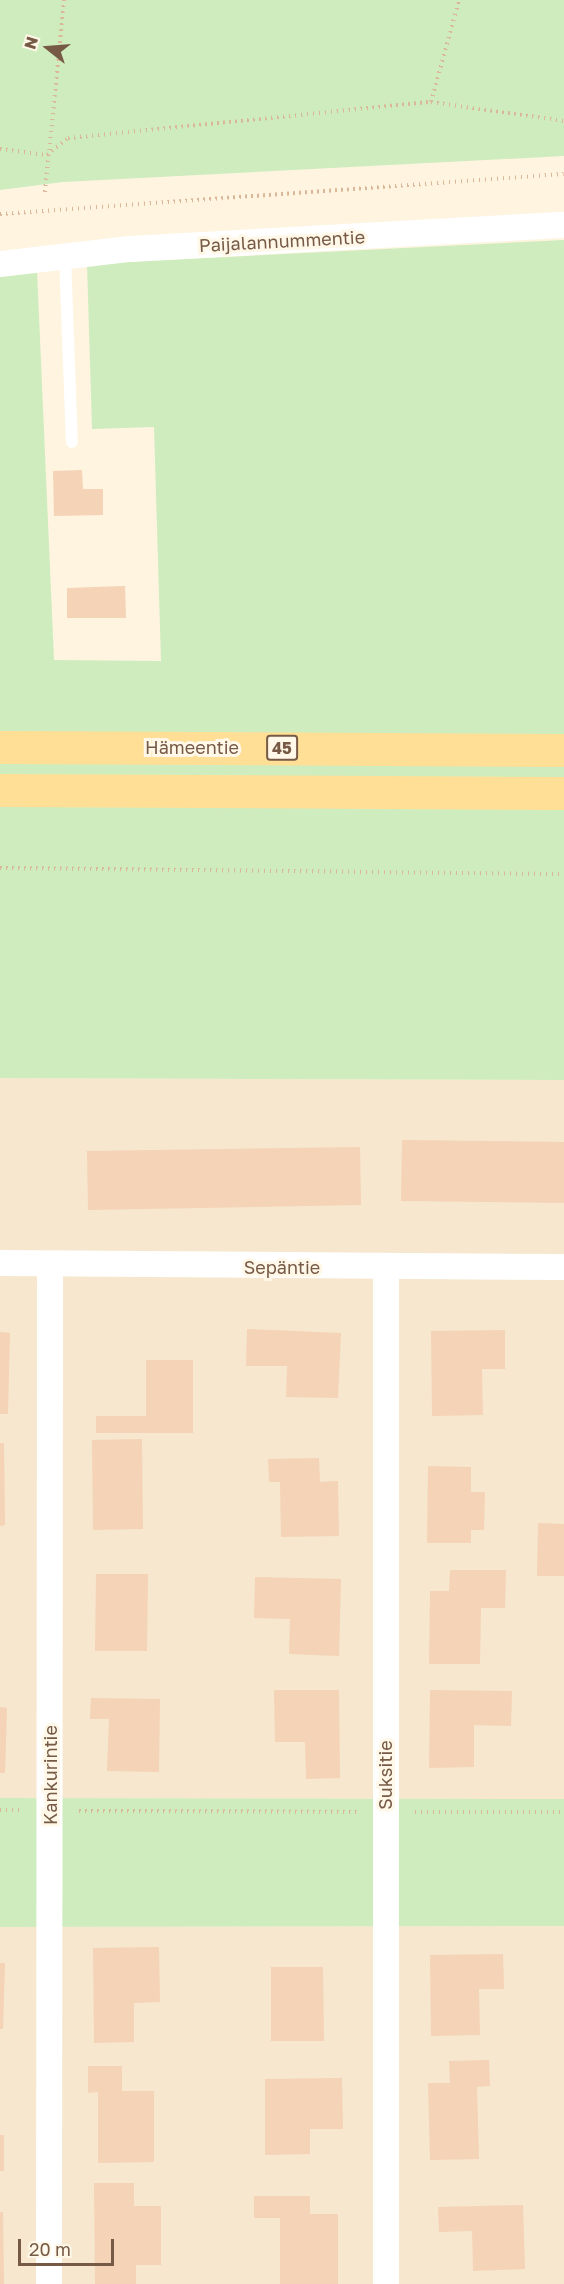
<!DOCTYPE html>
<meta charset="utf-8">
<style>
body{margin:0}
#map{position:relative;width:564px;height:2284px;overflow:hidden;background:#fef4e0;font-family:"Golos Text",sans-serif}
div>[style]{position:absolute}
.residential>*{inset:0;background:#f6e7ce}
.green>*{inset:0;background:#ceecbe}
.building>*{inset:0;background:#f5d3b6}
.path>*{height:4px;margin-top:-2px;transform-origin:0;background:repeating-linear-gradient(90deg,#dab799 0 1.5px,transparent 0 6px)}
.lane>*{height:12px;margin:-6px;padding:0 6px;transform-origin:6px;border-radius:6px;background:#fff}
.street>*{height:26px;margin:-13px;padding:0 13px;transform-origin:13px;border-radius:13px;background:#fff}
.primary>*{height:33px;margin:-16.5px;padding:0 16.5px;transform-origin:16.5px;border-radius:16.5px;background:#ffdf96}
span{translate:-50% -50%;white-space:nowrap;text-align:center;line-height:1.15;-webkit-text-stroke:6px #fff8e8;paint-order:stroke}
.shield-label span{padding:2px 4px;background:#fff8e8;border:2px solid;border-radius:4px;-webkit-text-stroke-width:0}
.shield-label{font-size:16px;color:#775a46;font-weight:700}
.street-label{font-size:18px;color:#775a46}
.north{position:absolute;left:18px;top:18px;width:60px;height:60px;-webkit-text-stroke:4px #fff8e8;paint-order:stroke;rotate:287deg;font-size:16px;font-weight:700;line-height:24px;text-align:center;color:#775a46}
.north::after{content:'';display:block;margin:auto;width:21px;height:27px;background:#775a46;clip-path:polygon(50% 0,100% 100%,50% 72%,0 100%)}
.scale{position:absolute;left:18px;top:2239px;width:96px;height:27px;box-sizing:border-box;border:3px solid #775a46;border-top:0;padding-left:8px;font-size:18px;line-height:21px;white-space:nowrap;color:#775a46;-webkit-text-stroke:4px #fff8e8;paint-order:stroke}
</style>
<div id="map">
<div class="residential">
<i style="clip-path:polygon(0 1078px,564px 1080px,564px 1799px,0 1798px)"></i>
<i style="clip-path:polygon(564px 1926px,564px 2284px,0 2284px,0 1927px)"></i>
</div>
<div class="green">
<i style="clip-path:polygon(0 0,564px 0,564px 156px,63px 182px,0 190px)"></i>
<i style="clip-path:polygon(564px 240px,564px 1080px,0 1078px,0 274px,37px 270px,54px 660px,161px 661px,154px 427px,92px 429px,87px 264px)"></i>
<i style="clip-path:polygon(0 1798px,564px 1799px,564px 1926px,0 1927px)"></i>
</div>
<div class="building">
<i style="clip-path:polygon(82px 470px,83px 489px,103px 489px,103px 515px,54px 516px,53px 471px)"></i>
<i style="clip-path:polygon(125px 586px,126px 618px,67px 618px,67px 588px)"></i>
<i style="clip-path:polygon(402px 1140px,564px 1142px,564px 1203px,401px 1201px)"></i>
<i style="clip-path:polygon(360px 1147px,361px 1205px,88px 1210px,87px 1151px)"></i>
<i style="clip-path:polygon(247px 1329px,341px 1333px,338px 1398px,286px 1397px,287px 1366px,246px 1366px)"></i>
<i style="clip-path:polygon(505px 1330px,505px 1369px,482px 1369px,483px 1415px,432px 1416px,431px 1331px)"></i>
<i style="clip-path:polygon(0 1332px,10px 1333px,8px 1414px,0 1414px)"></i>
<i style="clip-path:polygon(146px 1360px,193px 1360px,193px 1433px,96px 1433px,96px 1416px,146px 1416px)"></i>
<i style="clip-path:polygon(142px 1439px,143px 1529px,93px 1530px,92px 1440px)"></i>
<i style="clip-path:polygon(0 1443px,4px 1443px,5px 1525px,0 1526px)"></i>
<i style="clip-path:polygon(319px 1458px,320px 1482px,338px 1481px,339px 1536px,281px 1537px,280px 1482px,269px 1482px,268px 1459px)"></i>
<i style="clip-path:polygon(428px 1466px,471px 1467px,471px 1492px,485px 1492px,484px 1530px,471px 1530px,471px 1543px,427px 1543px)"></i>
<i style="clip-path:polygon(538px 1523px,564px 1524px,564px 1576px,537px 1576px)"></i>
<i style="clip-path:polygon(450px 1570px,506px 1570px,505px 1608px,481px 1608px,480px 1664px,429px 1664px,430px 1591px,449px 1591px)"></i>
<i style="clip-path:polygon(96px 1574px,148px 1574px,147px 1651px,95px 1651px)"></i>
<i style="clip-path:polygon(255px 1577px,341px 1579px,339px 1656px,289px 1654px,290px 1619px,254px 1618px)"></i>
<i style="clip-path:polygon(274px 1690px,339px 1690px,340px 1778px,306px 1779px,305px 1742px,275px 1742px)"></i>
<i style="clip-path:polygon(430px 1690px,512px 1691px,511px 1726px,474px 1725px,474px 1767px,429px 1768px)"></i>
<i style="clip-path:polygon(91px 1698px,160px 1699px,159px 1772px,107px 1771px,109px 1719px,90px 1719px)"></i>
<i style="clip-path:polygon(0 1707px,7px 1708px,5px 1773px,0 1773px)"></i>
<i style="clip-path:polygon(159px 1947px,160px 2002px,134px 2003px,134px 2042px,94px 2043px,93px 1948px)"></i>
<i style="clip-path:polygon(503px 1954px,504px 1989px,479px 1989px,480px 2035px,431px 2036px,430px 1955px)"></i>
<i style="clip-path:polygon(0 1963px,5px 1963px,3px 2029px,0 2029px)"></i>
<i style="clip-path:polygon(271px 1967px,323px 1967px,324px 2041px,271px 2041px)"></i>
<i style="clip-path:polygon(489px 2060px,490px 2086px,477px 2087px,479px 2159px,430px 2160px,428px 2083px,450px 2083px,449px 2061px)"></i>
<i style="clip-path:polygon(88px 2066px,122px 2066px,122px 2091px,154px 2091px,154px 2162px,98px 2163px,98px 2092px,88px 2093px)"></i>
<i style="clip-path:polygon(342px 2078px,343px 2129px,310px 2129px,310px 2154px,265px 2155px,265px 2079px)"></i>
<i style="clip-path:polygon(0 2135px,4px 2135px,4px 2171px,0 2171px)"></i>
<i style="clip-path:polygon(94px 2183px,134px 2183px,134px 2206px,161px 2206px,161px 2265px,136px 2265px,136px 2284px,95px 2284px)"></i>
<i style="clip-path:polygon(254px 2196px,310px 2196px,310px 2214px,338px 2214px,338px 2284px,280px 2284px,280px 2218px,254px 2218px)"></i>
<i style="clip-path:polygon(523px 2205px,525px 2269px,473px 2271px,472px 2231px,439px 2232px,438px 2207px)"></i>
<i style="clip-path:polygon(0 2212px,3px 2212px,4px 2284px,0 2284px)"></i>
</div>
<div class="path">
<i style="left:431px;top:102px;width:106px;rotate:-74.6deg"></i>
<i style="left:0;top:149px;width:47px;rotate:7.3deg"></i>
<i style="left:47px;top:155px;width:27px;rotate:-39deg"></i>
<i style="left:68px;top:138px;width:365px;rotate:-5.7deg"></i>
<i style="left:431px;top:102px;width:134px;rotate:8.1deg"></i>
<i style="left:45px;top:192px;width:193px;rotate:-84.3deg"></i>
<i style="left:0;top:214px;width:565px;rotate:-4.06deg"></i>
<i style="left:0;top:868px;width:564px;rotate:0.61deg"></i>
<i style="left:0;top:1810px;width:20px"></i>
<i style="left:79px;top:1811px;width:280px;rotate:0.2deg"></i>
<i style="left:415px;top:1812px;width:149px"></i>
</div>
<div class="lane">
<i style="left:65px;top:255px;width:187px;rotate:87.9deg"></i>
</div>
<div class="street">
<i style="left:0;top:264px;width:131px;rotate:-6.6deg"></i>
<i style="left:130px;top:249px;width:435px;rotate:-3.2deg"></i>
<i style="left:0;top:1263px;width:564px;rotate:0.41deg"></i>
<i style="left:49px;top:2284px;width:1018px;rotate:-89.94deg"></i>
<i style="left:386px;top:2284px;width:1017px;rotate:-90deg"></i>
</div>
<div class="primary">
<i style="left:0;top:747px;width:564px;rotate:0.3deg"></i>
<i style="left:0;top:790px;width:564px;rotate:0.3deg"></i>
</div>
<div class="shield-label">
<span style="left:282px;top:748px">45</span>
</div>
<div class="street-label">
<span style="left:282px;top:241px;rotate:-3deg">Paijalannummentie</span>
<span style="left:192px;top:747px">Hämeentie</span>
<span style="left:282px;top:1267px">Sepäntie</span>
<span style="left:50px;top:1775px;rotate:-90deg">Kankurintie</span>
<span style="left:385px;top:1775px;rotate:-90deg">Suksitie</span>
</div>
<div class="north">N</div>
<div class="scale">20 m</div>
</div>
